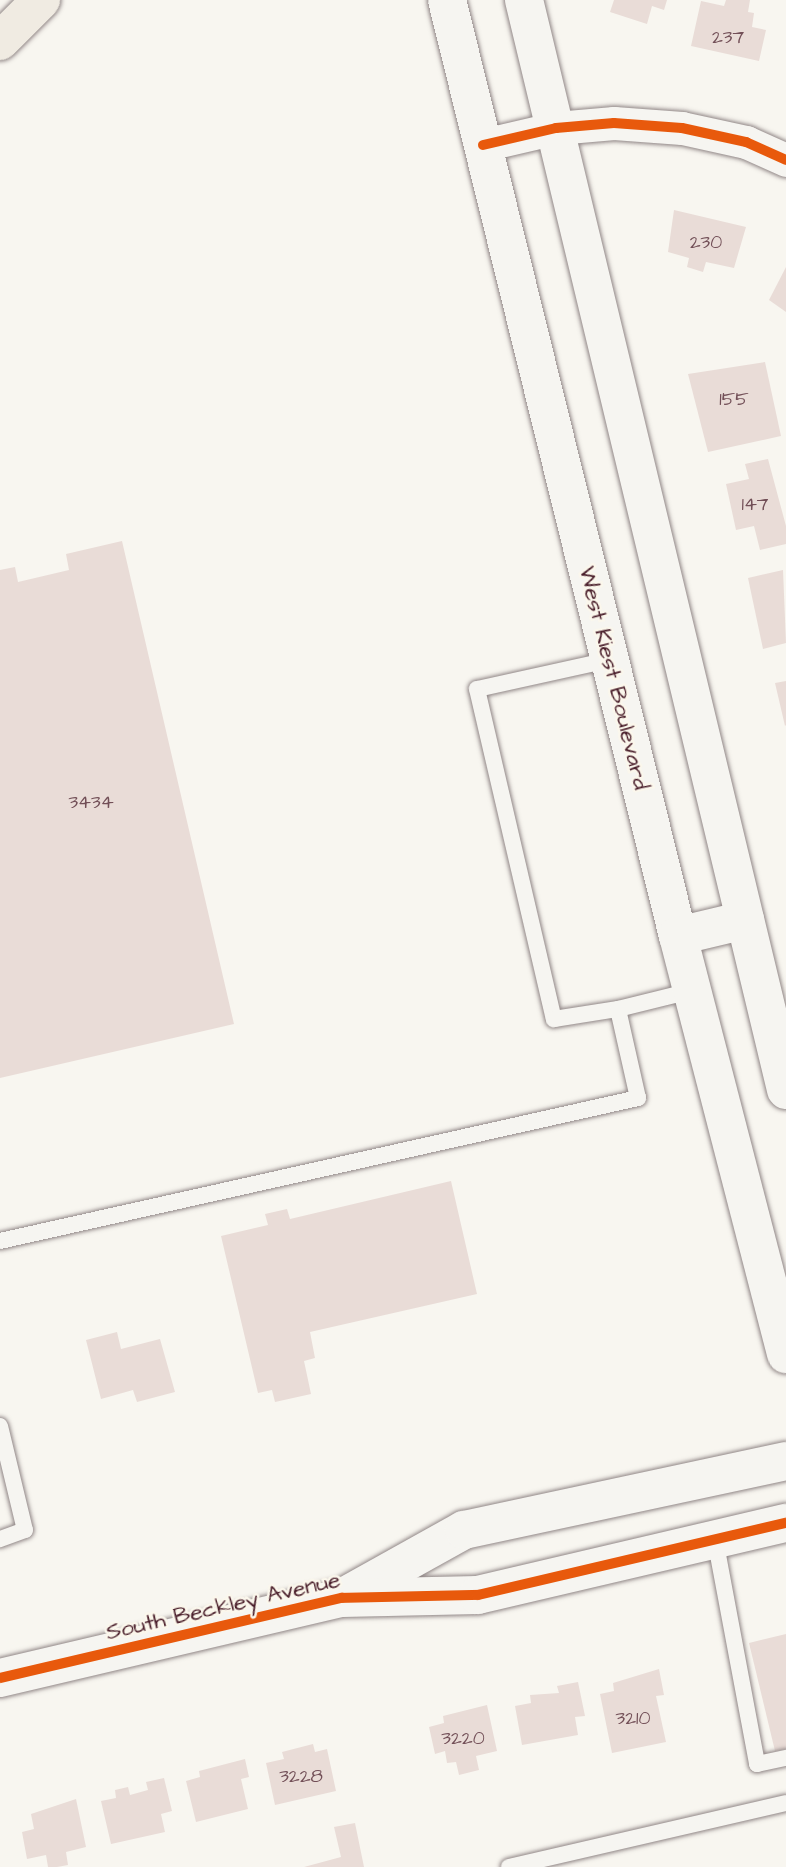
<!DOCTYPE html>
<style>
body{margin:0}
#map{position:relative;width:786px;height:1867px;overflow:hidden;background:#f8f6f0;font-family:"Architects Daughter",sans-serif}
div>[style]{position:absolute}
.building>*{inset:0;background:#e9dcd7}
.roads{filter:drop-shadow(0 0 2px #918787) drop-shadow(0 0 2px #918787)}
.service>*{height:16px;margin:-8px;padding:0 8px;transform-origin:8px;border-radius:8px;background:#f6f5f1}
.minor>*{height:33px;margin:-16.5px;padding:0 16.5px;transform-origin:16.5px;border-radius:16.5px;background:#f6f5f1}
.tertiary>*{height:38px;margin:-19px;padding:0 19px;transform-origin:19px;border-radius:19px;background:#f6f5f1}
.secondary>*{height:38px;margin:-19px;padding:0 19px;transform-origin:19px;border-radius:19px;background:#f6f5f1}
.motorway>*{height:38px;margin:-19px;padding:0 19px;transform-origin:19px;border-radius:19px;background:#f0ebe2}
.cycleway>*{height:10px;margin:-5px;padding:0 5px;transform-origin:5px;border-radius:5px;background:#e8590c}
span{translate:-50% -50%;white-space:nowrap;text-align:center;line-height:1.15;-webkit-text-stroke:5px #fbf7ec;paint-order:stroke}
.number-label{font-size:19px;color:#724f57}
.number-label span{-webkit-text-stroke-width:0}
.street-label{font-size:23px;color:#4a1f2b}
</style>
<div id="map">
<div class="building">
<i style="clip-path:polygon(614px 0,667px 0,664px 10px,652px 6px,647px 24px,610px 12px)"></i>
<i style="clip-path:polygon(726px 0,750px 0,748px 12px,754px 13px,752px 27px,766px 30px,759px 61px,691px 46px,701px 1px,724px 6px)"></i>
<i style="clip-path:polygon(674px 210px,746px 227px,734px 268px,706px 262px,703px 272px,687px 267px,689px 258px,668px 252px)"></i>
<i style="clip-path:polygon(786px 267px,786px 312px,769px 300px)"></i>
<i style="clip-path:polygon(765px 362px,781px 436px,708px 452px,688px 374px)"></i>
<i style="clip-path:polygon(768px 459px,786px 526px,786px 544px,760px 550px,754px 526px,736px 530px,726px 484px,749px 479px,745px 464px)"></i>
<i style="clip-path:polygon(122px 541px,234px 1024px,0 1078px,0 570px,15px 567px,18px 582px,69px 570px,66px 554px)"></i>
<i style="clip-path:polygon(783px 570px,786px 643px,763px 649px,748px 578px)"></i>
<i style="clip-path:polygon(786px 681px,786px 725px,785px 726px,775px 683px)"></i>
<i style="clip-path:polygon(451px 1181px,477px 1294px,310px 1332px,315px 1358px,304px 1361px,311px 1394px,275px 1402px,272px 1390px,258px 1393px,221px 1236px,268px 1225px,265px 1214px,287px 1209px,290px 1219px)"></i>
<i style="clip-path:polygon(117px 1332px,121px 1349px,160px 1339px,175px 1392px,137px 1402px,133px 1390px,101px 1399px,86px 1340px)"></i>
<i style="clip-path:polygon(786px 1634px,786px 1749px,775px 1751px,749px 1643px)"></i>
<i style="clip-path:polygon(659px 1669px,664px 1695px,656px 1696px,666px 1742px,612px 1753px,600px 1694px,614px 1691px,613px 1683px)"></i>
<i style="clip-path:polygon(578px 1682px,585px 1716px,575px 1717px,578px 1735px,522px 1745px,515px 1706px,531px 1703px,530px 1695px,559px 1693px,557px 1686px)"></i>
<i style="clip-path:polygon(487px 1705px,497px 1751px,476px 1756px,479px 1770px,459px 1775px,456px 1762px,447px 1763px,445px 1751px,435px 1754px,429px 1727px,444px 1723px,443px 1716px)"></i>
<i style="clip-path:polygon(313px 1744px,315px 1752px,327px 1749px,336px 1791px,275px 1805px,266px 1763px,284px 1759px,282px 1752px)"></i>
<i style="clip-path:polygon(245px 1759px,249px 1777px,241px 1779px,248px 1809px,196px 1822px,186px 1781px,200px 1777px,199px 1771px)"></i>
<i style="clip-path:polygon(164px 1778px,172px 1811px,161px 1814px,165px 1832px,111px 1844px,101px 1801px,116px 1798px,115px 1790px,128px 1787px,130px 1795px,148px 1790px,146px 1782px)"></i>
<i style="clip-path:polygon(76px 1799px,86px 1847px,66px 1852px,68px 1865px,57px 1867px,48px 1867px,46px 1855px,27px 1859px,22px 1832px,34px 1829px,31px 1814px)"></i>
<i style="clip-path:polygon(355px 1823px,364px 1867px,304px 1867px,341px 1857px,334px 1827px)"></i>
</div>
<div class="roads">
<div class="service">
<i style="left:609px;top:660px;width:135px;rotate:167.6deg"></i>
<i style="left:477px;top:689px;width:339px;rotate:76.9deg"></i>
<i style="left:554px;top:1019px;width:65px;rotate:-8.9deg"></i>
<i style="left:0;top:1241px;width:654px;rotate:-12.63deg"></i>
<i style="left:638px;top:1098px;width:91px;rotate:-102.7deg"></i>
<i style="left:618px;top:1009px;width:75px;rotate:-13.9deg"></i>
<i style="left:0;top:1426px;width:107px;rotate:76.5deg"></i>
<i style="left:25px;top:1530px;width:27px;rotate:160deg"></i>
<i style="left:715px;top:1539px;width:229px;rotate:79.4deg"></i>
<i style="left:757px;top:1764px;width:30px;rotate:-12deg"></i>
<i style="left:509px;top:1867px;width:284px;rotate:-13deg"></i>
</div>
<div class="minor">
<i style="left:483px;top:145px;width:75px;rotate:-13.1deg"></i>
<i style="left:556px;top:128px;width:58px;rotate:-4.9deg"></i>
<i style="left:614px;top:123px;width:68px;rotate:4.2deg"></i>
<i style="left:682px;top:128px;width:66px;rotate:12.3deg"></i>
<i style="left:746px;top:142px;width:44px;rotate:24.2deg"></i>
</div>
<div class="tertiary">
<i style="left:347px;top:1595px;width:134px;rotate:-29.1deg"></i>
<i style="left:464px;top:1530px;width:329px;rotate:-12.1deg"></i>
<i style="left:0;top:1678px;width:351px;rotate:-13.2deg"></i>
<i style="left:342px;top:1598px;width:136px;rotate:-1.3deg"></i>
<i style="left:478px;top:1595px;width:316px;rotate:-13.2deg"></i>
</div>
<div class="secondary">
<i style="left:447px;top:0;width:964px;rotate:76.14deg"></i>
<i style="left:678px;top:936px;width:432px;rotate:75.5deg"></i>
<i style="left:524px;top:0;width:1121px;rotate:76.48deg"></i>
<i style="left:678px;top:936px;width:69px;rotate:-13.4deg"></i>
</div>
<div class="motorway">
<i style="left:0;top:41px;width:58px;rotate:-45deg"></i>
</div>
</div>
<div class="cycleway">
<i style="left:483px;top:145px;width:75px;rotate:-13.1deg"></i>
<i style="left:556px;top:128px;width:58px;rotate:-4.9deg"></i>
<i style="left:614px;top:123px;width:68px;rotate:4.2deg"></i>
<i style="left:682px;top:128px;width:66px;rotate:12.3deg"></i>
<i style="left:746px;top:142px;width:44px;rotate:24.2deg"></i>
<i style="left:0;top:1678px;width:351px;rotate:-13.2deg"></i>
<i style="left:342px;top:1598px;width:136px;rotate:-1.3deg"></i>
<i style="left:478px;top:1595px;width:316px;rotate:-13.2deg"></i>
</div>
<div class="number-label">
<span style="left:728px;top:38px">237</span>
<span style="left:706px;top:243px">230</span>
<span style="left:734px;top:400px">155</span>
<span style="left:755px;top:505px">147</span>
<span style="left:91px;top:803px">3434</span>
<span style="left:633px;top:1719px">3210</span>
<span style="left:463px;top:1739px">3220</span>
<span style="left:301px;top:1777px">3228</span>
</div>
<div class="street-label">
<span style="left:614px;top:678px;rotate:76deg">West Kiest Boulevard</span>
<span style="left:223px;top:1606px;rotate:-13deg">South Beckley Avenue</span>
</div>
</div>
